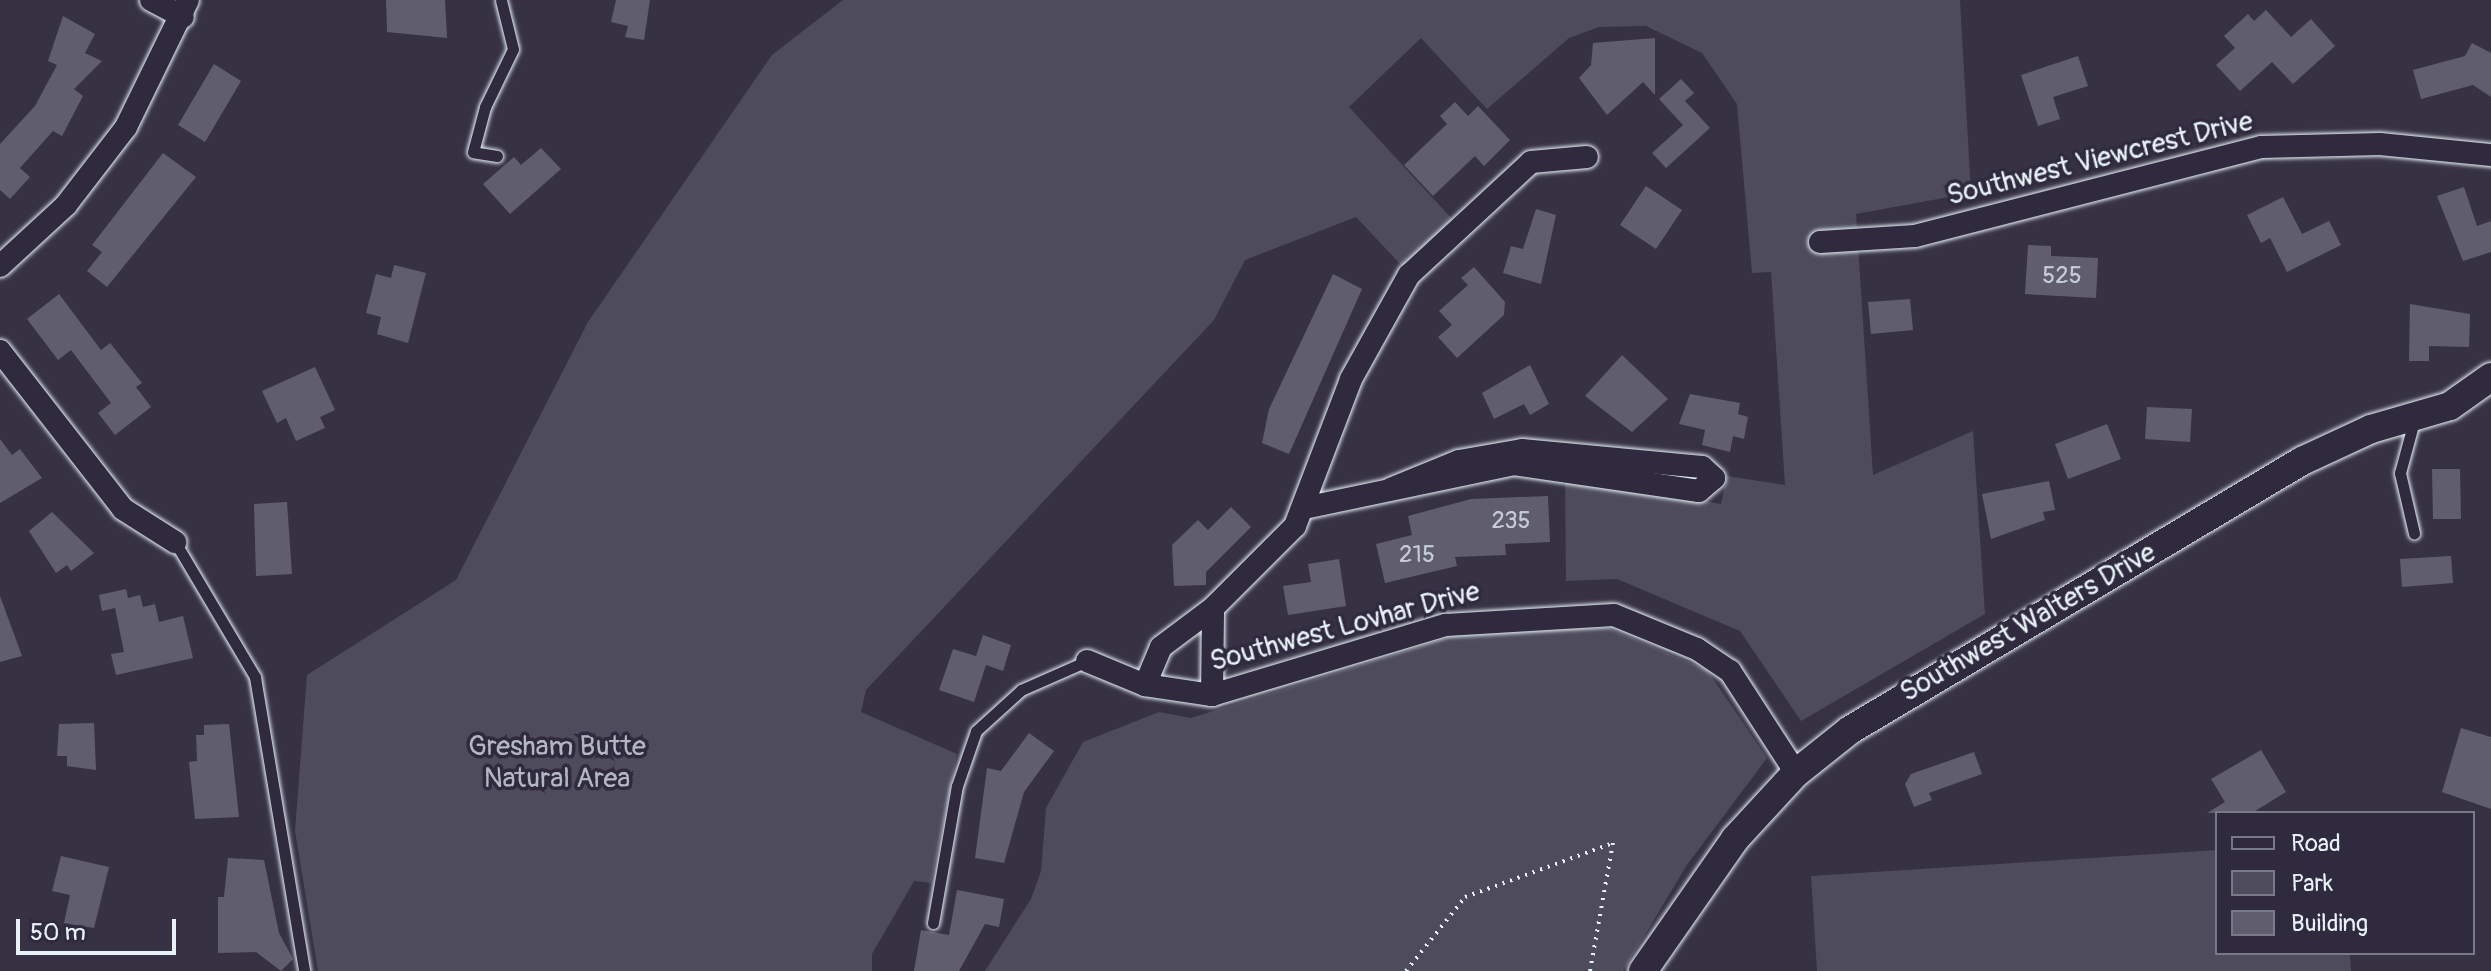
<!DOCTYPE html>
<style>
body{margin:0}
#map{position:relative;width:2491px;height:971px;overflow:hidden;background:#363244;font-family:Pangolin,sans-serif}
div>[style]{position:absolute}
.green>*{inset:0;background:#4d4b5c}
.building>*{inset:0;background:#605e6e}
.path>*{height:4px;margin-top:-2px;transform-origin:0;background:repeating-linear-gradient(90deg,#e8f1f8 0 2px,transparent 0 8px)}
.roads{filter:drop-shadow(0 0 2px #e8f1f8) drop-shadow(0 0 2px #e8f1f8)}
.service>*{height:11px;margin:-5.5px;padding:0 5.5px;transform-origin:5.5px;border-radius:5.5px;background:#2f2a3d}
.minor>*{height:22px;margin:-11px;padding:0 11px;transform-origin:11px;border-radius:11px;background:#2f2a3d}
.tertiary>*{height:28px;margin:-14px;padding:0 14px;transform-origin:14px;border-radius:14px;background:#2f2a3d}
span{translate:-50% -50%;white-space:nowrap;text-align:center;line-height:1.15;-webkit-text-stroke:7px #2f2a3d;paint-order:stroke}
.number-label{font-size:24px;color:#c6ccd6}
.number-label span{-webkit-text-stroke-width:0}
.street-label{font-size:28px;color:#e8f1f8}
.park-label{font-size:28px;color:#b2b7c1}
.legend{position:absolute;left:2215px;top:811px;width:260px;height:144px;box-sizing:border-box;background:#2f2a3d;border:2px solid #797a88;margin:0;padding:10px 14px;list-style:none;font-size:24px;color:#e8f1f8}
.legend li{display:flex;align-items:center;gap:16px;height:40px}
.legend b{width:40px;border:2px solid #797a88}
.scale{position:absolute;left:16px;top:919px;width:160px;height:36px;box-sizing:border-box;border:4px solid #e8f1f8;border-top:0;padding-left:10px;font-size:24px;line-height:28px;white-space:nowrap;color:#e8f1f8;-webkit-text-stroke:6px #2f2a3d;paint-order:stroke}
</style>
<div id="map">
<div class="green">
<i style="clip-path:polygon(843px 0,1960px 0,1971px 193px,1856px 214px,1873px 475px,1973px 431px,1985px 614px,1801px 721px,1740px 631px,1617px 579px,1566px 581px,1565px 477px,1721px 504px,1727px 476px,1785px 485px,1771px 272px,1752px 273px,1737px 104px,1702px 53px,1646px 26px,1599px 27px,1569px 38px,1487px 109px,1421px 38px,1349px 107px,1453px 220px,1403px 267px,1356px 217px,1245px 260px,1214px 320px,866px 690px,861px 712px,957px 754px,931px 883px,914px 881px,872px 954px,872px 971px,318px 971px,295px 831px,307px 675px,456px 580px,588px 322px,772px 55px)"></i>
<i style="clip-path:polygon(1608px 628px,1707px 670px,1767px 758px,1687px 865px,1623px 971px,985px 971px,1031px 899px,1041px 871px,1046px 808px,1083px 742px,1159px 712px,1191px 718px,1467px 632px)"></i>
<i style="clip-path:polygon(2217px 850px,2217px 953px,2350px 953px,2351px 971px,1817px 971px,1811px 876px)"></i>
</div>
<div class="building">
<i style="clip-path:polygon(386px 0,445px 0,447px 38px,387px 32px)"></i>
<i style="clip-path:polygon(616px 0,650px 0,644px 40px,625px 37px,628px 26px,611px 22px)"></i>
<i style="clip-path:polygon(2266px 10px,2291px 37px,2311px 19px,2335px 46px,2293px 84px,2272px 62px,2240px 91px,2216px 65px,2235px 48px,2224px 36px,2248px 14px,2254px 21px)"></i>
<i style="clip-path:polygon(63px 16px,95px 34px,85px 53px,102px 61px,74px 89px,83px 96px,62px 136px,53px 131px,20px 168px,30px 177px,10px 199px,0 190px,0 144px,35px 106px,57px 65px,48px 61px)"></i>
<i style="clip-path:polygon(1655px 38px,1655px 95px,1643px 82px,1607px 115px,1579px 78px,1591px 65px,1593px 43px)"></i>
<i style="clip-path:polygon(2472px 43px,2491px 53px,2491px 97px,2473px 85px,2421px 99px,2413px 70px,2465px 56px)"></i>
<i style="clip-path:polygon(2078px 56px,2088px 86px,2053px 97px,2060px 119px,2038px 126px,2021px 75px)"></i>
<i style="clip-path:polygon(214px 64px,241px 81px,205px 142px,178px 125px)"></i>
<i style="clip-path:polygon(1681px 79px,1694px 93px,1685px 101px,1710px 128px,1666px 168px,1652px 153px,1683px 125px,1659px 99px)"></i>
<i style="clip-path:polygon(1455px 102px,1468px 116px,1478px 106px,1510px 140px,1484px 166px,1475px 156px,1433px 196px,1404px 165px,1447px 124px,1440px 116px)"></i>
<i style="clip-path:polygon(541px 148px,561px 169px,510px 214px,483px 184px,514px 157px,521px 165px)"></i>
<i style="clip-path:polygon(163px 153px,196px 177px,107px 287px,87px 271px,102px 252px,92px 245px)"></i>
<i style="clip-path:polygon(1646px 186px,1682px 210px,1656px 249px,1620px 225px)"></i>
<i style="clip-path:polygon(2464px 187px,2477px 226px,2491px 221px,2491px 252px,2463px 261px,2437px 196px)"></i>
<i style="clip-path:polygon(2283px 197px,2302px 234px,2329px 221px,2341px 245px,2287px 272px,2270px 238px,2261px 243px,2247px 215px)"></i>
<i style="clip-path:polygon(1536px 209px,1556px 215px,1541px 284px,1503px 273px,1511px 246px,1523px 249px)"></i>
<i style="clip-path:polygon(2028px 245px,2051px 246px,2051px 256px,2098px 258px,2096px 298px,2025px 294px)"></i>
<i style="clip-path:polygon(394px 265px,426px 273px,408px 343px,377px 334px,381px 317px,366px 313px,376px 274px,391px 278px)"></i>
<i style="clip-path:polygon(1474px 267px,1505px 302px,1504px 315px,1457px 358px,1438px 337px,1452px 325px,1439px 311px,1468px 285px,1461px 278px)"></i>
<i style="clip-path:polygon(1333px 274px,1362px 289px,1289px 454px,1262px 443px,1269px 409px)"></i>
<i style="clip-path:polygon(59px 294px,101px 350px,110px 343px,142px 383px,136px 387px,151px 407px,115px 435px,98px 413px,111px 403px,71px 350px,58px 360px,27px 319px)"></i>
<i style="clip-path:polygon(1910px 299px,1913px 330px,1871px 334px,1868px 302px)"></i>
<i style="clip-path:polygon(2410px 304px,2470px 314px,2469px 347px,2429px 346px,2429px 361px,2409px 361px)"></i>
<i style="clip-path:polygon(1622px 355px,1668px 399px,1632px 432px,1585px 396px)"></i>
<i style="clip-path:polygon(1530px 365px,1549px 404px,1530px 415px,1524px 404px,1494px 419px,1482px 393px)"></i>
<i style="clip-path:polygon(315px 367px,335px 410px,320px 417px,325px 428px,296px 441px,286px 418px,277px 423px,262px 391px)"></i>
<i style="clip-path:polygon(1690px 394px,1740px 403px,1738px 414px,1748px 417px,1744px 439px,1733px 436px,1730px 452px,1702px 445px,1705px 430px,1679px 424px)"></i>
<i style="clip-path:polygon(2147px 407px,2192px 409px,2190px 442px,2145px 439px)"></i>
<i style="clip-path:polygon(2107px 424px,2121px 459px,2068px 479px,2055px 444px)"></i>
<i style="clip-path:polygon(0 439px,12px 455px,20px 449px,42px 478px,0 503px)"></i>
<i style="clip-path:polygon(2432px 469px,2460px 469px,2461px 519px,2433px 519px)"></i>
<i style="clip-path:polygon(2049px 481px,2055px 510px,2043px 512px,2045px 520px,1991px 539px,1982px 494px)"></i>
<i style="clip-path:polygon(1548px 496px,1550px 542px,1505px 544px,1506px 555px,1455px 557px,1457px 566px,1385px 583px,1376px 544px,1412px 535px,1408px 516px,1471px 499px)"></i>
<i style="clip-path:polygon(287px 502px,292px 574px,256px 576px,254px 504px)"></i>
<i style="clip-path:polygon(1231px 507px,1251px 527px,1206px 572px,1206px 585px,1174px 586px,1172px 545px,1198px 520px,1208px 530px)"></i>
<i style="clip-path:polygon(52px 512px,94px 553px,71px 571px,67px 565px,56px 573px,29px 531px)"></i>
<i style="clip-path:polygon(2451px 556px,2453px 583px,2402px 587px,2400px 559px)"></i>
<i style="clip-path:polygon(1339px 559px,1346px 606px,1288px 615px,1283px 586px,1311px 582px,1308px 564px)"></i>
<i style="clip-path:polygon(126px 589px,128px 598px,140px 595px,143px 607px,155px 604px,159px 622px,183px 616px,193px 658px,116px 675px,111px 654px,124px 652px,115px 608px,102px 611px,99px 595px)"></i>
<i style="clip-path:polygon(0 596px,22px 656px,0 662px)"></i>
<i style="clip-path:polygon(983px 635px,1011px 645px,1003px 671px,986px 665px,974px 702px,939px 690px,953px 649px,976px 656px)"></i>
<i style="clip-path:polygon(94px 723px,96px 770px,67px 766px,67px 756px,57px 756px,59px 724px)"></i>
<i style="clip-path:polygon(229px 724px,239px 817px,195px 819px,189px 762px,197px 761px,196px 735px,204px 735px,204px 725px)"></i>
<i style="clip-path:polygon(2461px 728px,2491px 737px,2491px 809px,2442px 792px)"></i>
<i style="clip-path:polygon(1029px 733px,1054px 751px,1024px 792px,1004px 863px,975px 858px,987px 768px,1001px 771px)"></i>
<i style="clip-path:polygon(2261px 750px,2286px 792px,2252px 813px,2207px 813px,2225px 802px,2211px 779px)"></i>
<i style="clip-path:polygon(1974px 752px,1982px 774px,1929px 793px,1932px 800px,1914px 807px,1905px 784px,1911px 774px)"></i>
<i style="clip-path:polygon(61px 856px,109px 867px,94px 928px,64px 923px,70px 895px,52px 891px)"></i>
<i style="clip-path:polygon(228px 858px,264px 860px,279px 933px,293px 959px,281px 971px,256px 952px,218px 953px,218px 897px,224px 897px)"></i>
<i style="clip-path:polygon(957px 890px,1004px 899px,999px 927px,985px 924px,959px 971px,914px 971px,921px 930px,949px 935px)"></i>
</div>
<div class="path">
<i style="left:1406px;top:971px;width:95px;rotate:-51.4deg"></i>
<i style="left:1465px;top:897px;width:158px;rotate:-20deg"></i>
<i style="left:1613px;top:843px;width:130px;rotate:100.2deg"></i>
</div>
<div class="roads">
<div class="service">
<i style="left:497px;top:156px;width:24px;rotate:-171deg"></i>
<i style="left:473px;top:152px;width:47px;rotate:-75.1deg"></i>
<i style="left:485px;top:107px;width:64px;rotate:-64.2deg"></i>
<i style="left:513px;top:49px;width:50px;rotate:-103.8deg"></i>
<i style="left:2414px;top:421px;width:54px;rotate:105.1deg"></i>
<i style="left:2400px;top:473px;width:62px;rotate:76.9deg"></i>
<i style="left:175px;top:542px;width:157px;rotate:59.3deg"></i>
<i style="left:255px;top:677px;width:298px;rotate:80.5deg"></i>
<i style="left:933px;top:923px;width:139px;rotate:-80.1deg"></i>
<i style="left:957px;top:786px;width:58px;rotate:-70.9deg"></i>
<i style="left:976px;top:731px;width:61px;rotate:-42.3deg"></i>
<i style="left:1021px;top:690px;width:72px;rotate:-23.7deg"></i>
</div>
<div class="minor">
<i style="left:151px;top:0;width:36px;rotate:28deg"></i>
<i style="left:1820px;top:242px;width:95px;rotate:-3.6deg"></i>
<i style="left:1915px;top:236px;width:357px;rotate:-14.4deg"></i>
<i style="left:2261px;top:147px;width:119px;rotate:-1.4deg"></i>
<i style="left:2380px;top:144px;width:112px;rotate:5.7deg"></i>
<i style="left:0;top:266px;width:90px;rotate:-42.7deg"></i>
<i style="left:66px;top:205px;width:98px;rotate:-52.4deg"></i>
<i style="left:126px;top:127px;width:141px;rotate:-64deg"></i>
<i style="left:0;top:351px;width:200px;rotate:52.1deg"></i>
<i style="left:123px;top:509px;width:62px;rotate:32.4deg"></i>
<i style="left:1304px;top:508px;width:215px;rotate:-11.8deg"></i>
<i style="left:1514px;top:464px;width:187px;rotate:8.3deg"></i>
<i style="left:1699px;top:491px;width:20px;rotate:-41deg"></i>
<i style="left:1714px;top:478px;width:16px;rotate:-137deg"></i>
<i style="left:1702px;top:467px;width:181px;rotate:-174.6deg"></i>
<i style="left:1522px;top:450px;width:64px;rotate:170.1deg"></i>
<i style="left:1459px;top:461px;width:74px;rotate:157.9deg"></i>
<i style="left:1087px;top:661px;width:63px;rotate:22.5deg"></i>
<i style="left:1145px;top:685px;width:68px;rotate:8.5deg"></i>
<i style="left:1212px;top:695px;width:244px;rotate:-16.7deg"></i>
<i style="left:1446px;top:625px;width:168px;rotate:-3.4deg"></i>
<i style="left:1614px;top:615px;width:90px;rotate:22.3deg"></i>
<i style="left:1697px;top:649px;width:40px;rotate:34deg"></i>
<i style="left:1730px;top:671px;width:121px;rotate:57.1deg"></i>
<i style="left:1145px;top:685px;width:41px;rotate:-67.2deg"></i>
<i style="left:1161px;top:647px;width:65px;rotate:-36.9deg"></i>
<i style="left:1213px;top:608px;width:116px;rotate:-45deg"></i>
<i style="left:1295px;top:526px;width:157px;rotate:-69.1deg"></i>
<i style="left:1351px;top:379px;width:119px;rotate:-60.9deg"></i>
<i style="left:1409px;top:275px;width:166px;rotate:-42.8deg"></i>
<i style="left:1531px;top:162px;width:56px;rotate:-5.1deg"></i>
<i style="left:1212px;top:695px;width:87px;rotate:-89.3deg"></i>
</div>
<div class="tertiary">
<i style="left:1643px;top:971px;width:161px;rotate:-55.1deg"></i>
<i style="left:1735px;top:839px;width:90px;rotate:-47.3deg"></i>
<i style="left:1796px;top:773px;width:69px;rotate:-38.5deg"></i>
<i style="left:1850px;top:730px;width:526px;rotate:-30.76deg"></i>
<i style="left:2302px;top:461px;width:76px;rotate:-24.9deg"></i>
<i style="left:2371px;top:429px;width:82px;rotate:-16.2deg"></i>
<i style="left:2450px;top:406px;width:50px;rotate:-35.3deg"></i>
</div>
</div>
<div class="number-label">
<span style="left:2062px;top:276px">525</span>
<span style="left:1511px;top:521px">235</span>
<span style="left:1417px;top:555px">215</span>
</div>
<div class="street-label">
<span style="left:2100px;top:159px;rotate:-14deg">Southwest Viewcrest Drive</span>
<span style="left:2028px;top:623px;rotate:-30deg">Southwest Walters Drive</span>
<span style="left:1345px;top:627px;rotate:-15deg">Southwest Lovhar Drive</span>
</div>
<div class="park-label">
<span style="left:557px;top:763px">Gresham Butte<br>Natural Area</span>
</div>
<ul class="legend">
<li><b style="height:10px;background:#2f2a3d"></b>Road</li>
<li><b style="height:22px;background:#4d4b5c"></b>Park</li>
<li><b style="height:22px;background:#605e6e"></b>Building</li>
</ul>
<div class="scale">50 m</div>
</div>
